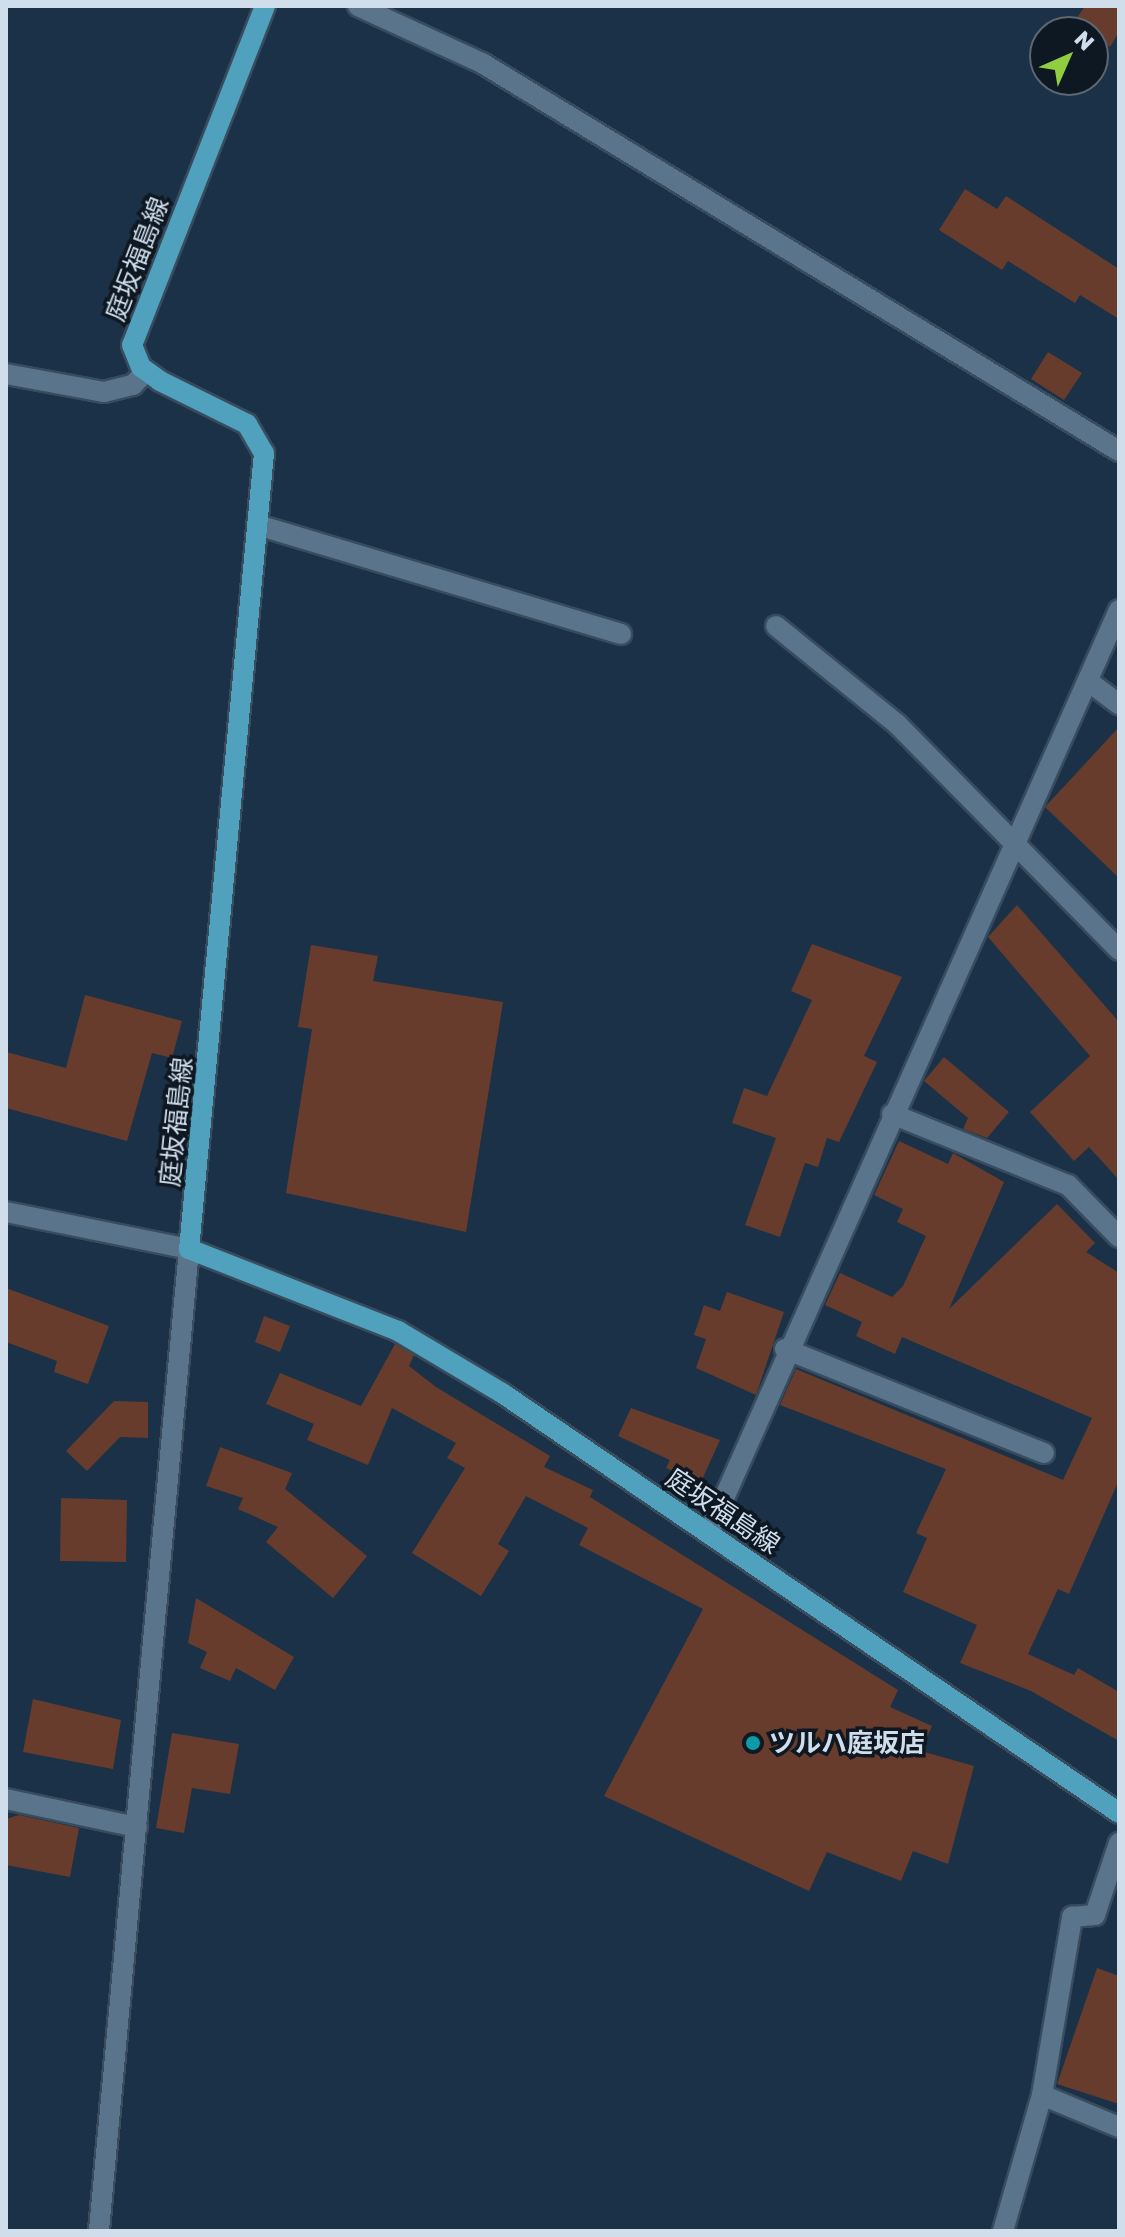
<!DOCTYPE html>
<html>
<head>
<meta charset="utf-8">
<style>
  body { margin:0 }
  #map { position:relative; width:1125px; height:2237px; overflow:hidden; background:#1a3147; font-family:"Golos Text","Noto Sans JP",sans-serif }
  div>[style] { position:absolute }
  .building>* { inset:0; background:#683c2c }
  .roads { filter:drop-shadow(2px 0 #384c5e) drop-shadow(-2px 0 #384c5e) drop-shadow(0 2px #384c5e) drop-shadow(0 -2px #384c5e) }
  .minor>* { height:20px; margin:-10px; padding:0 10px; transform-origin:10px; border-radius:10px; background:#5a748c }
  .major>* { height:20px; margin:-10px; padding:0 10px; transform-origin:10px; border-radius:10px; background:#4fa1bd }
  .dots>* { width:22px; height:22px; translate:-50% -50%; box-sizing:border-box; border:4px solid #0e1822; border-radius:50% }
  span { translate:-50% -50%; white-space:nowrap; text-align:center; line-height:1.15; -webkit-text-stroke:7px #0e1822; paint-order:stroke }
  .street-label { font-size:26px; color:#d0ddeb }
  .poi-label { font-size:26px; color:#d0ddeb; font-weight:700 }
  .left { translate:0 -50%; text-align:left }
  .frame { position:absolute; inset:0; border:8px solid #d0ddeb; pointer-events:none }
  .north { position:absolute; left:1029px; top:16px; width:80px; height:80px; box-sizing:border-box; background:#0e1822; border:2px solid #5c6772; border-radius:50%; rotate:45deg; font-size:22px; font-weight:700; line-height:32px; text-align:center; color:#d0ddeb }
  .north::after { content:''; display:block; margin:auto; width:28px; height:36px; background:#91cd40; clip-path:polygon(50% 0,100% 100%,50% 72%,0 100%) }
</style>
</head>
<body>
<div id="map">
  <div class="building">
    <div style="clip-path:polygon(1085px 6px,1119px 6px,1119px 32px,1110px 47px,1073px 24px)"></div>
    <div style="clip-path:polygon(965px 189px,997px 209px,1006px 196px,1119px 269px,1119px 319px,1080px 295px,1075px 303px,1008px 261px,1002px 270px,939px 230px)"></div>
    <div style="clip-path:polygon(1048px 352px,1082px 373px,1064px 400px,1031px 379px)"></div>
    <div style="clip-path:polygon(1119px 727px,1119px 878px,1045px 807px)"></div>
    <div style="clip-path:polygon(1017px 905px,1119px 1022px,1119px 1180px,1089px 1147px,1074px 1161px,1030px 1112px,1090px 1056px,988px 937px)"></div>
    <div style="clip-path:polygon(812px 944px,902px 977px,864px 1056px,877px 1062px,839px 1142px,827px 1138px,818px 1167px,805px 1163px,780px 1237px,745px 1225px,776px 1138px,732px 1123px,744px 1088px,767px 1096px,812px 1000px,791px 991px)"></div>
    <div style="clip-path:polygon(311px 945px,378px 956px,373px 981px,503px 1002px,466px 1232px,286px 1193px,312px 1029px,298px 1027px)"></div>
    <div style="clip-path:polygon(85px 995px,182px 1021px,172px 1058px,152px 1053px,127px 1141px,6px 1108px,6px 1052px,66px 1068px)"></div>
    <div style="clip-path:polygon(944px 1057px,1009px 1112px,987px 1138px,963px 1129px,968px 1118px,924px 1081px)"></div>
    <div style="clip-path:polygon(899px 1141px,948px 1164px,953px 1153px,1004px 1182px,949px 1309px,1057px 1204px,1095px 1243px,1086px 1252px,1119px 1273px,1119px 1480px,1069px 1594px,1058px 1589px,1028px 1654px,1074px 1675px,1078px 1668px,1119px 1692px,1119px 1741px,1031px 1691px,960px 1663px,977px 1625px,903px 1592px,927px 1538px,916px 1533px,946px 1469px,780px 1405px,796px 1369px,1063px 1480px,1092px 1418px,902px 1337px,895px 1354px,856px 1336px,862px 1322px,825px 1305px,840px 1273px,892px 1297px,903px 1286px,926px 1236px,897px 1222px,903px 1209px,874px 1195px)"></div>
    <div style="clip-path:polygon(6px 1288px,109px 1326px,88px 1384px,54px 1372px,57px 1361px,6px 1342px)"></div>
    <div style="clip-path:polygon(727px 1292px,784px 1312px,756px 1395px,696px 1368px,706px 1339px,694px 1335px,704px 1305px,720px 1311px)"></div>
    <div style="clip-path:polygon(264px 1316px,290px 1326px,280px 1352px,255px 1342px)"></div>
    <div style="clip-path:polygon(395px 1344px,414px 1355px,409px 1366px,436px 1387px,550px 1456px,544px 1467px,593px 1490px,590px 1497px,898px 1690px,890px 1707px,932px 1726px,921px 1751px,974px 1766px,948px 1864px,913px 1851px,901px 1881px,827px 1852px,809px 1891px,604px 1796px,703px 1609px,579px 1545px,588px 1528px,526px 1496px,498px 1544px,509px 1551px,481px 1596px,412px 1553px,465px 1468px,447px 1458px,456px 1443px,392px 1408px,368px 1465px,307px 1440px,314px 1424px,266px 1404px,280px 1373px,361px 1406px)"></div>
    <div style="clip-path:polygon(114px 1401px,148px 1402px,148px 1438px,120px 1437px,87px 1471px,66px 1451px)"></div>
    <div style="clip-path:polygon(631px 1408px,720px 1440px,700px 1484px,666px 1468px,670px 1460px,618px 1436px)"></div>
    <div style="clip-path:polygon(220px 1447px,292px 1473px,285px 1489px,367px 1556px,333px 1598px,266px 1542px,278px 1527px,238px 1509px,243px 1498px,206px 1486px)"></div>
    <div style="clip-path:polygon(61px 1498px,127px 1500px,126px 1562px,60px 1561px)"></div>
    <div style="clip-path:polygon(196px 1598px,294px 1657px,275px 1690px,236px 1668px,230px 1681px,200px 1668px,207px 1652px,188px 1643px)"></div>
    <div style="clip-path:polygon(33px 1699px,121px 1720px,113px 1769px,23px 1752px)"></div>
    <div style="clip-path:polygon(172px 1733px,239px 1744px,230px 1794px,192px 1788px,184px 1833px,156px 1828px)"></div>
    <div style="clip-path:polygon(19px 1815px,79px 1828px,70px 1877px,6px 1865px,6px 1819px)"></div>
    <div style="clip-path:polygon(1097px 1968px,1119px 1976px,1119px 2104px,1057px 2084px)"></div>
  </div>
  <div class="roads">
    <div class="minor">
      <div style="left:358px;top:6px;width:136px;rotate:24.7deg"></div>
      <div style="left:482px;top:63px;width:746px;rotate:31.35deg"></div>
      <div style="left:6px;top:374px;width:100px;rotate:10.4deg"></div>
      <div style="left:104px;top:392px;width:30px;rotate:-14deg"></div>
      <div style="left:133px;top:385px;width:19px;rotate:-47deg"></div>
      <div style="left:261px;top:526px;width:376px;rotate:16.7deg"></div>
      <div style="left:776px;top:626px;width:156px;rotate:39deg"></div>
      <div style="left:897px;top:724px;width:317px;rotate:45.5deg"></div>
      <div style="left:1088px;top:681px;width:39px;rotate:37deg"></div>
      <div style="left:892px;top:1114px;width:190px;rotate:22deg"></div>
      <div style="left:1068px;top:1185px;width:73px;rotate:45.6deg"></div>
      <div style="left:6px;top:1212px;width:187px;rotate:11.4deg"></div>
      <div style="left:189px;top:1249px;width:986px;rotate:95.24deg"></div>
      <div style="left:785px;top:1349px;width:279px;rotate:21.9deg"></div>
      <div style="left:709px;top:1532px;width:1009px;rotate:-66.03deg"></div>
      <div style="left:6px;top:1799px;width:134px;rotate:12.1deg"></div>
      <div style="left:1042px;top:2095px;width:83px;rotate:22.6deg"></div>
      <div style="left:1003px;top:2231px;width:141px;rotate:-74deg"></div>
      <div style="left:1042px;top:2095px;width:181px;rotate:-80.4deg"></div>
      <div style="left:1072px;top:1917px;width:23px;rotate:-5deg"></div>
      <div style="left:1095px;top:1915px;width:76px;rotate:-71.6deg"></div>
    </div>
    <div class="major">
      <div style="left:265px;top:6px;width:364px;rotate:111.4deg"></div>
      <div style="left:132px;top:345px;width:24px;rotate:68deg"></div>
      <div style="left:141px;top:367px;width:24px;rotate:36deg"></div>
      <div style="left:160px;top:381px;width:97px;rotate:26.3deg"></div>
      <div style="left:247px;top:424px;width:34px;rotate:60deg"></div>
      <div style="left:264px;top:453px;width:800px;rotate:95.38deg"></div>
      <div style="left:189px;top:1249px;width:225px;rotate:21.4deg"></div>
      <div style="left:398px;top:1331px;width:121px;rotate:30.8deg"></div>
      <div style="left:502px;top:1393px;width:746px;rotate:34.24deg"></div>
    </div>
  </div>
  <div class="dots">
    <div style="left:753px;top:1743px;background:#0f9aa8"></div>
  </div>
  <div class="street-label">
    <span style="left:137px;top:259px;rotate:-69deg">庭坂福島線</span>
    <span style="left:176px;top:1122px;rotate:-84deg">庭坂福島線</span>
    <span style="left:723px;top:1511px;rotate:34deg">庭坂福島線</span>
  </div>
  <div class="poi-label">
    <span class="left" style="left:769px;top:1743px">ツルハ庭坂店</span>
  </div>
  <div class="frame"></div>
  <div class="north">N</div>
</div>
</body>
</html>
